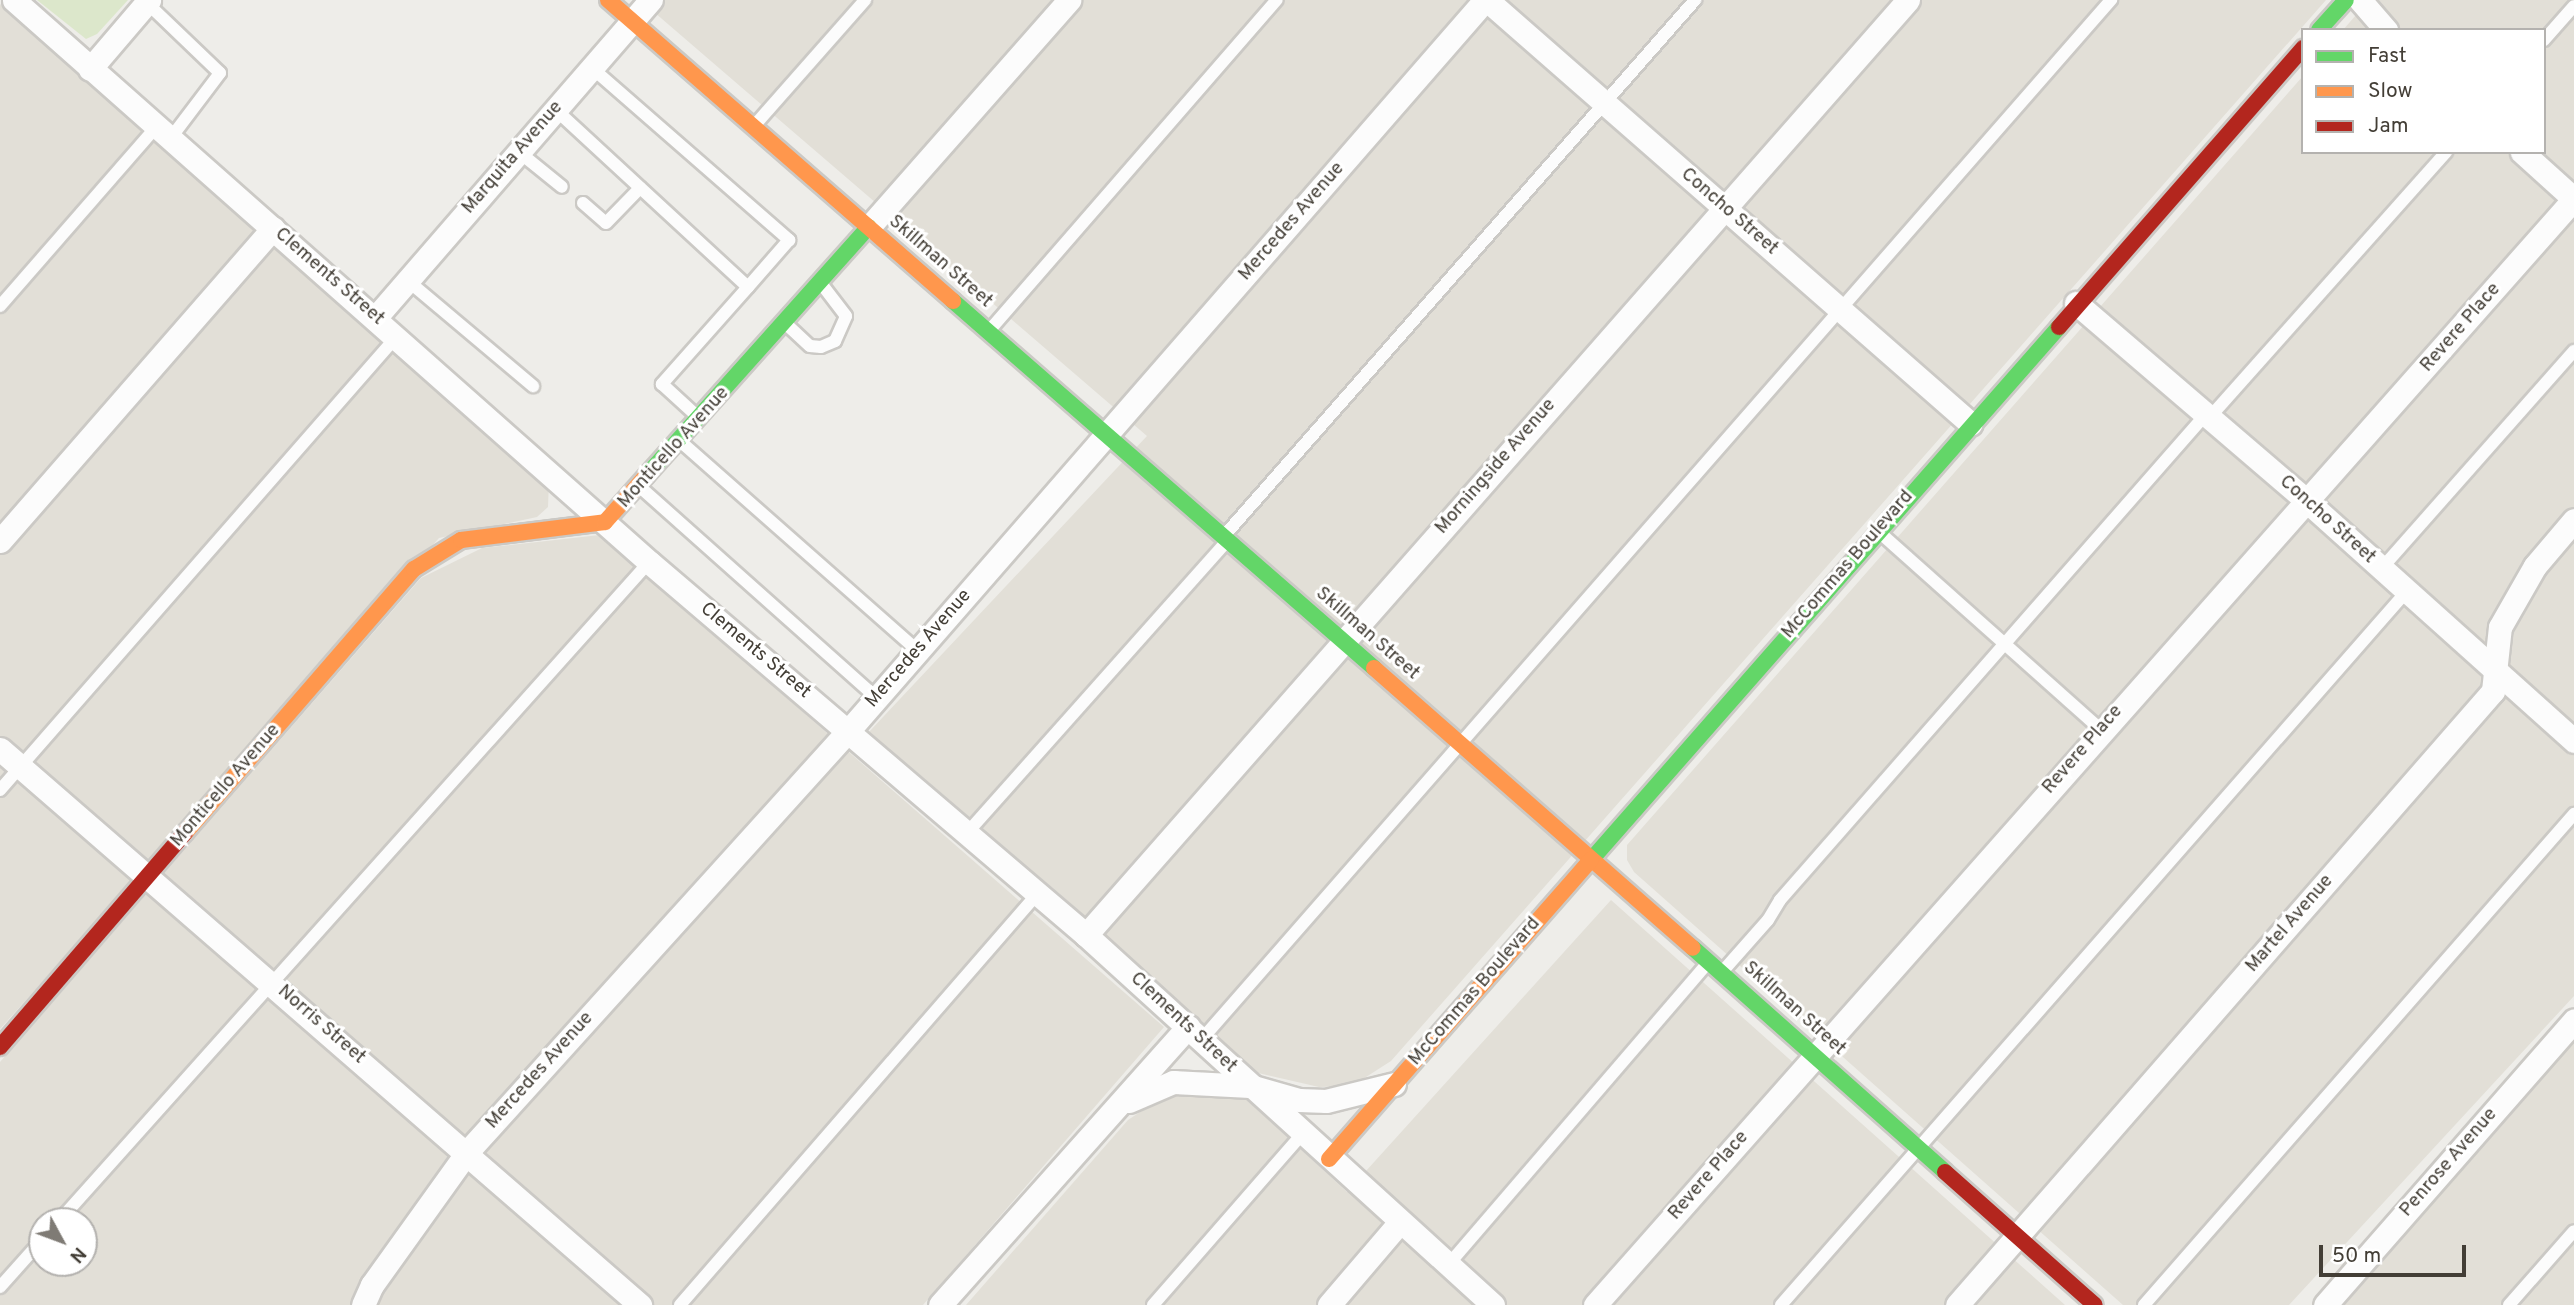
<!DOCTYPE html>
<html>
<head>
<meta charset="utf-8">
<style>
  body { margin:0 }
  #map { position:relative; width:2574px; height:1305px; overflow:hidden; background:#eeede9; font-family:Overpass,sans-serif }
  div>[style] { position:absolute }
  .residential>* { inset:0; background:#e2dfd7 }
  .green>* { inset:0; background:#dce7cb }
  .roads { filter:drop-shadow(2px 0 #cbc9c5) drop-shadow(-2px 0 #cbc9c5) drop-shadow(0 2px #cbc9c5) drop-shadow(0 -2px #cbc9c5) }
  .lane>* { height:12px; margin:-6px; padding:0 6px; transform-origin:6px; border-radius:6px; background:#fcfcfc }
  .street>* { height:23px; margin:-11.5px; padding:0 11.5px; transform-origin:11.5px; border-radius:11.5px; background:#fcfcfc }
  .fast>* { height:16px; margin:-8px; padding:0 8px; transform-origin:8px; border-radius:8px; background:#63d668 }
  .slow>* { height:16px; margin:-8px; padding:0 8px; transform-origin:8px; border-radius:8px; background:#ff974d }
  .jam>* { height:16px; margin:-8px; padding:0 8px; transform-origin:8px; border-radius:8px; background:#b3261e }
  span { translate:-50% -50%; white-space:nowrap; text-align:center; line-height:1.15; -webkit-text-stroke:6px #fff; paint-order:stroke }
  .street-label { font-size:19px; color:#433e36 }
  .legend { position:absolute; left:2301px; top:28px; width:245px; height:126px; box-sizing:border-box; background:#fff; border:2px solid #b4b2af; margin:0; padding:9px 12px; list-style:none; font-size:21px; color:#433e36 }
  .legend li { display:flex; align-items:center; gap:14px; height:35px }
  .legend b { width:35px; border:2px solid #b4b2af }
  .north { position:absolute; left:28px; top:1207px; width:70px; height:70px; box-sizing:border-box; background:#fff; border:2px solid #b4b2af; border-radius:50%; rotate:131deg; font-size:19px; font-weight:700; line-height:28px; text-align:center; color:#433e36 }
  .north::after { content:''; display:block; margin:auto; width:24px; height:32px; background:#7f7b75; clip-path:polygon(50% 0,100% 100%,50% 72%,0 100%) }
  .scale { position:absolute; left:2319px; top:1245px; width:147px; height:32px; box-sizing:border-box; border:4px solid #433e36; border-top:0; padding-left:9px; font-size:21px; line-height:24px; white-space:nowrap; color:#433e36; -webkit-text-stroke:5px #fff; paint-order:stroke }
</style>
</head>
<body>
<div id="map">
  <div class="residential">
    <div style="clip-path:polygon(640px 0,2326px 0,1391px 1061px,1352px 1086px,1319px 1087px,1254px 1072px,868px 733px,1147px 436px)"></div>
    <div style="clip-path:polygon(2369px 0,2574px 0,2574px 996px,2289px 1305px,2123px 1305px,1634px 872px,1627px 860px,1627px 845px,2303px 76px,2303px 152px,2544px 152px,2544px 30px,2343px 30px)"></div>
    <div style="clip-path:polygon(0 4px,549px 481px,548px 507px,537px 517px,439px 538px,0 1029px)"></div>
    <div style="clip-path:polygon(evenodd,600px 535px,1164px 1027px,923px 1305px,0 1305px,0 1062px,421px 578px,482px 548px,600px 535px,42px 1221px,84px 1221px,84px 1263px,42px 1263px,42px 1221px)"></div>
    <div style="clip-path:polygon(1611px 900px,2065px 1305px,966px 1305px,1128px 1120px,1161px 1098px,1209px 1091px,1248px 1100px,1347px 1192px)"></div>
    <div style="clip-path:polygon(2574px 1038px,2574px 1305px,2339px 1305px)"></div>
  </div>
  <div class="green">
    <div style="clip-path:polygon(37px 0,128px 0,97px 34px,86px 39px)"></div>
  </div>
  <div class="roads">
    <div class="lane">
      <div style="left:147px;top:3px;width:101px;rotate:43.8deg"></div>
      <div style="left:220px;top:73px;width:83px;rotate:127.1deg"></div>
      <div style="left:2544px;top:40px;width:45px;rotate:-48.6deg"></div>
      <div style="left:592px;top:68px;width:262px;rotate:41.1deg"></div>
      <div style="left:789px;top:240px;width:62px;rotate:131.1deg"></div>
      <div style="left:556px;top:110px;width:261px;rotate:42.7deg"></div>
      <div style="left:748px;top:287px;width:130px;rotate:131.6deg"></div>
      <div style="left:662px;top:384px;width:49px;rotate:42.5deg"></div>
      <div style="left:754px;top:126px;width:168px;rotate:-48.6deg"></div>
      <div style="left:519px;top:152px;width:55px;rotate:39.1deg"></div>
      <div style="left:583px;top:203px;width:30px;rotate:41deg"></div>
      <div style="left:606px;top:223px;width:49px;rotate:-45.8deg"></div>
      <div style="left:407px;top:280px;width:165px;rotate:40.1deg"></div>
      <div style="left:0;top:306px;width:237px;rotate:-48.9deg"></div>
      <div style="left:784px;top:322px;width:35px;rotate:43deg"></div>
      <div style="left:810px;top:346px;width:11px;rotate:5deg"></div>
      <div style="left:821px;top:347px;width:15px;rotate:-23deg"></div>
      <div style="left:835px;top:341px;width:27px;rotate:-66deg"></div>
      <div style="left:846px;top:316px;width:43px;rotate:-127.4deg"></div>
      <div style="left:988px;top:332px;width:440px;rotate:-49deg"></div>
      <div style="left:2210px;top:417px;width:355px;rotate:-48.3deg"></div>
      <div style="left:680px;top:441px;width:317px;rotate:41.4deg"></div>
      <div style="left:640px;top:487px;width:317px;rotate:41.7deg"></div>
      <div style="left:1878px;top:531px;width:299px;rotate:41.7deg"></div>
      <div style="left:1224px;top:536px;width:714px;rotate:-48.69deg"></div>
      <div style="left:2382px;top:568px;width:290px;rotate:-48.5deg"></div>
      <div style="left:0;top:790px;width:603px;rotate:-48.83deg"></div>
      <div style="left:967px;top:833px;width:391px;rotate:-48.3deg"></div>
      <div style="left:1722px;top:972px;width:69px;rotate:-48.5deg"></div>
      <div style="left:1768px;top:920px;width:23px;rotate:-59deg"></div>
      <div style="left:1780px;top:900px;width:646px;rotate:-48.76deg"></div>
      <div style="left:1202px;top:1039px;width:1381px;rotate:-48.82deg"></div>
      <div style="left:59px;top:1221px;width:885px;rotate:-48.16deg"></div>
      <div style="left:1448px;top:1265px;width:400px;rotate:-49.3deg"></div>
      <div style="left:0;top:1287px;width:63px;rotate:-48.2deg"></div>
      <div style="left:680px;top:1305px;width:546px;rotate:-49.01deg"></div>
      <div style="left:1153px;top:1305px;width:227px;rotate:-48.9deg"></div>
      <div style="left:1781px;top:1305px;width:950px;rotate:-48.76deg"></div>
      <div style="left:2144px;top:1305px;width:653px;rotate:-48.79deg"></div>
      <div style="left:2509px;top:1305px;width:98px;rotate:-48.7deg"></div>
    </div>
    <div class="street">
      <div style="left:14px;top:0;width:848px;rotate:41.51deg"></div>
      <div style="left:649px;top:562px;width:575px;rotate:40.48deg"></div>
      <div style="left:1086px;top:935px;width:550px;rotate:42.27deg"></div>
      <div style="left:1487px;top:0;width:643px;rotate:41.22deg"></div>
      <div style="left:2360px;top:0;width:40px;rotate:49deg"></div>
      <div style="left:90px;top:69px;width:91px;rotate:-49.5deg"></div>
      <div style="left:2522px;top:152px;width:70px;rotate:42.1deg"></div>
      <div style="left:869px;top:227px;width:303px;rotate:-48.6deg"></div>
      <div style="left:2076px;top:303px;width:307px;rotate:40.6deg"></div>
      <div style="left:2309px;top:503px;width:356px;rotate:41.9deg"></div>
      <div style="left:376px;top:317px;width:420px;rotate:-49.1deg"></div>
      <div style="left:0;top:541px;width:415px;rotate:-48.9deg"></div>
      <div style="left:0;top:749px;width:848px;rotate:40.98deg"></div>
      <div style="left:1086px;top:935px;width:1245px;rotate:-48.68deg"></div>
      <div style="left:1129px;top:1101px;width:48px;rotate:-23.4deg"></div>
      <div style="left:1173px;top:1082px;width:77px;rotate:3deg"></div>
      <div style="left:1250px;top:1086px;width:51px;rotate:15.9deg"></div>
      <div style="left:1299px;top:1100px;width:27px;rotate:2deg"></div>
      <div style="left:1326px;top:1101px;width:70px;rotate:-14deg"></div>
      <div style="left:363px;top:1305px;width:22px;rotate:-66deg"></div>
      <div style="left:372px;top:1285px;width:165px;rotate:-54.4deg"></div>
      <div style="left:468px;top:1151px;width:568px;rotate:-47.86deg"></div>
      <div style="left:849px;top:730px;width:968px;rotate:-48.94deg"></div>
      <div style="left:940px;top:1305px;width:373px;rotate:-48.3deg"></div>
      <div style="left:1329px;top:1305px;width:109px;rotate:-49.5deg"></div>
      <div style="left:1595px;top:1305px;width:1477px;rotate:-48.49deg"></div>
      <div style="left:1957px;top:1305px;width:815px;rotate:-48.88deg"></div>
      <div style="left:2493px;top:691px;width:64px;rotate:-83.8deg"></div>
      <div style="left:2500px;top:627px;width:70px;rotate:-60.2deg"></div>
      <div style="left:2535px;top:566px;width:60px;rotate:-49.7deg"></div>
      <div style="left:2325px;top:1305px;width:378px;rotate:-48.8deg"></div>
    </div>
    <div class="fast">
      <div style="left:2319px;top:30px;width:40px;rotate:-48deg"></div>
      <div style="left:953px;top:301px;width:559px;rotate:41.08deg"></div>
      <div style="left:646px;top:476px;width:334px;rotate:-48.2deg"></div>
      <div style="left:1591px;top:860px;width:709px;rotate:-48.72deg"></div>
      <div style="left:1693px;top:948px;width:337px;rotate:41.6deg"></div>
    </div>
    <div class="slow">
      <div style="left:608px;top:0;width:458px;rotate:41.1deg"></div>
      <div style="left:1374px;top:668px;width:424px;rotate:41.3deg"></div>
      <div style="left:185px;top:833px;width:349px;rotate:-49.1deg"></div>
      <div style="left:414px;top:569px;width:55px;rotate:-31.7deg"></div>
      <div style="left:461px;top:540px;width:145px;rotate:-7.1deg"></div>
      <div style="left:605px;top:522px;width:62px;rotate:-48.3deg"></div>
      <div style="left:1329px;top:1159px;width:398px;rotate:-48.8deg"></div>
    </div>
    <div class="jam">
      <div style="left:2059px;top:327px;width:371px;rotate:-48.8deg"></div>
      <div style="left:0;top:1047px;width:283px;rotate:-49.2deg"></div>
      <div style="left:1945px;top:1172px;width:200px;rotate:41.6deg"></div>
    </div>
  </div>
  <div class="street-label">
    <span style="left:513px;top:158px;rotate:-49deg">Marquita Avenue</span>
    <span style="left:1729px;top:212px;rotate:41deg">Concho Street</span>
    <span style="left:1292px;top:222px;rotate:-49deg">Mercedes Avenue</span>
    <span style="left:940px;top:262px;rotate:41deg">Skillman Street</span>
    <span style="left:329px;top:277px;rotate:41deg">Clements Street</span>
    <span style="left:2461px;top:328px;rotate:-49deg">Revere Place</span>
    <span style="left:674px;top:448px;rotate:-48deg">Monticello Avenue</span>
    <span style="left:1496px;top:467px;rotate:-49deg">Morningside Avenue</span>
    <span style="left:2327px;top:520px;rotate:42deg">Concho Street</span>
    <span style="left:1848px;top:565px;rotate:-49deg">McCommas Boulevard</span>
    <span style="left:1367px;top:634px;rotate:41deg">Skillman Street</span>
    <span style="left:919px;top:649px;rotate:-49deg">Mercedes Avenue</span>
    <span style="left:755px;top:651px;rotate:40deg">Clements Street</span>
    <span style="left:2083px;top:750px;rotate:-49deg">Revere Place</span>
    <span style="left:226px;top:786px;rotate:-49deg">Monticello Avenue</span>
    <span style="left:2290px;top:924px;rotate:-49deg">Martel Avenue</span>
    <span style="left:1475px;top:992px;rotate:-49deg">McCommas Boulevard</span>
    <span style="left:1794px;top:1009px;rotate:42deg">Skillman Street</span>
    <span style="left:1183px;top:1023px;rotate:43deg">Clements Street</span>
    <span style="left:321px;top:1025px;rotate:41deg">Norris Street</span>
    <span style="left:540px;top:1071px;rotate:-48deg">Mercedes Avenue</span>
    <span style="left:2449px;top:1163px;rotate:-49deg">Penrose Avenue</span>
    <span style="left:1709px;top:1176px;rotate:-49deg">Revere Place</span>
  </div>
  <ul class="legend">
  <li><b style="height:9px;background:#63d668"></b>Fast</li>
  <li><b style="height:9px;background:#ff974d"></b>Slow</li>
  <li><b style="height:9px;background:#b3261e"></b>Jam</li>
  </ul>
  <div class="north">N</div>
  <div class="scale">50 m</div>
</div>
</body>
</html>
